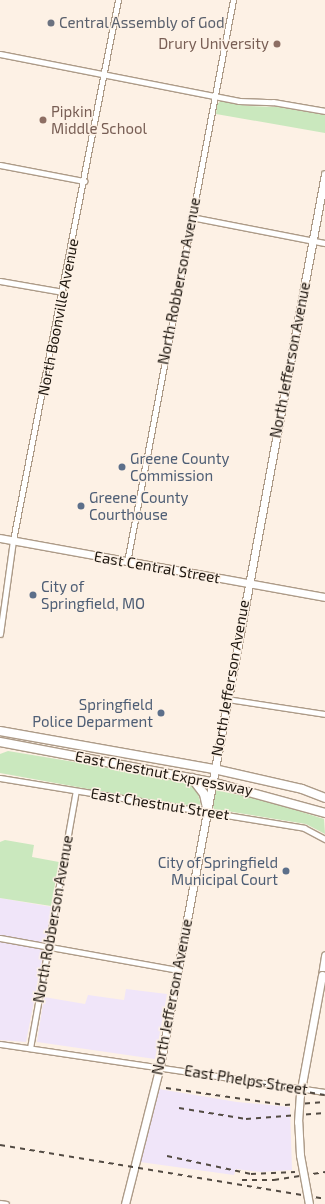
<!DOCTYPE html>
<html>
<head>
<meta charset="utf-8">
<style>
  body { margin:0 }
  #map { position:relative; width:325px; height:1204px; overflow:hidden; background:#fdf1e5; font-family:"Exo 2",sans-serif }
  div>[style] { position:absolute }
  .industrial>* { inset:0; background:#f0e5f9 }
  .green>* { inset:0; background:#cae8be }
  .roads { filter:drop-shadow(1px 0 #ad9b88) drop-shadow(-1px 0 #ad9b88) drop-shadow(0 1px #ad9b88) drop-shadow(0 -1px #ad9b88) }
  .street>* { height:5px; margin:-2.5px; padding:0 2.5px; transform-origin:2.5px; border-radius:2.5px; background:#fff }
  .secondary>* { height:7px; margin:-3.5px; padding:0 3.5px; transform-origin:3.5px; border-radius:3.5px; background:#fff }
  .primary>* { height:8px; margin:-4px; padding:0 4px; transform-origin:4px; border-radius:4px; background:#fff }
  .rail>* { height:2px; margin-top:-1px; transform-origin:0; background:repeating-linear-gradient(90deg,#534b43 0 5px,transparent 0 10px) }
  .bridges { filter:drop-shadow(1px 0 #ad9b88) drop-shadow(-1px 0 #ad9b88) drop-shadow(0 1px #ad9b88) drop-shadow(0 -1px #ad9b88) }
  .secondary-bridge>* { height:7px; margin:-3.5px; padding:0 3.5px; transform-origin:3.5px; border-radius:3.5px; background:#fff }
  .dots>* { width:11px; height:11px; translate:-50% -50%; box-sizing:border-box; border:2px solid #fdf1e5; border-radius:50% }
  span { translate:-50% -50%; white-space:nowrap; text-align:center; line-height:1.15; -webkit-text-stroke:3px #fdf1e5; paint-order:stroke }
  .worship-label { font-size:15px; color:#5b616d }
  .left { translate:0 -50%; text-align:left }
  .education-label { font-size:15px; color:#785e54 }
  .right { translate:-100% -50%; text-align:right }
  .street-label { font-size:15px; color:#1d160f }
  .service-label { font-size:15px; color:#4e5e75 }
</style>
</head>
<body>
<div id="map">
  <div class="industrial">
    <div style="clip-path:polygon(0 898px,52px 907px,46px 943px,0 936px)"></div>
    <div style="clip-path:polygon(0 941px,44px 950px,26px 1042px,0 1040px)"></div>
    <div style="clip-path:polygon(126px 989px,167px 994px,155px 1059px,37px 1042px,44px 997px,85px 1004px,88px 995px,124px 1000px)"></div>
    <div style="clip-path:polygon(159px 1089px,237px 1102px,290px 1107px,292px 1170px,261px 1172px,236px 1169px,234px 1175px,140px 1162px)"></div>
  </div>
  <div class="green">
    <div style="clip-path:polygon(221px 101px,248px 106px,278px 107px,325px 115px,325px 133px,216px 114px,217px 104px)"></div>
    <div style="clip-path:polygon(8px 751px,141px 773px,188px 784px,197px 789px,201px 806px,199px 809px,0 773px,0 754px)"></div>
    <div style="clip-path:polygon(215px 790px,267px 801px,324px 819px,325px 834px,306px 824px,214px 809px,212px 804px)"></div>
    <div style="clip-path:polygon(5px 840px,34px 845px,32px 857px,59px 862px,51px 906px,0 898px,0 842px)"></div>
  </div>
  <div class="roads">
    <div class="street">
      <div style="left:0;top:54px;width:244px;rotate:11.1deg"></div>
      <div style="left:239px;top:101px;width:34px;rotate:2deg"></div>
      <div style="left:273px;top:102px;width:53px;rotate:9.8deg"></div>
      <div style="left:0;top:165px;width:86px;rotate:10.8deg"></div>
      <div style="left:191px;top:217px;width:136px;rotate:11deg"></div>
      <div style="left:0;top:281px;width:64px;rotate:9.9deg"></div>
      <div style="left:127px;top:562px;width:572px;rotate:-79.32deg"></div>
      <div style="left:0;top:634px;width:95px;rotate:-82.1deg"></div>
      <div style="left:13px;top:540px;width:550px;rotate:-79deg"></div>
      <div style="left:227px;top:699px;width:99px;rotate:8.7deg"></div>
      <div style="left:0;top:778px;width:308px;rotate:9.3deg"></div>
      <div style="left:304px;top:828px;width:24px;rotate:28deg"></div>
      <div style="left:0;top:938px;width:180px;rotate:10.2deg"></div>
      <div style="left:0;top:1044px;width:329px;rotate:8.4deg"></div>
      <div style="left:30px;top:1048px;width:261px;rotate:-79.9deg"></div>
      <div style="left:0;top:1203px;width:6px;rotate:9deg"></div>
    </div>
    <div class="secondary">
      <div style="left:0;top:538px;width:330px;rotate:10.3deg"></div>
      <div style="left:322px;top:975px;width:20px;rotate:-81deg"></div>
      <div style="left:125px;top:1204px;width:142px;rotate:-75.8deg"></div>
      <div style="left:160px;top:1066px;width:907px;rotate:-79.52deg"></div>
    </div>
    <div class="primary">
      <div style="left:0;top:731px;width:217px;rotate:10.1deg"></div>
      <div style="left:214px;top:769px;width:90px;rotate:12.8deg"></div>
      <div style="left:302px;top:789px;width:25px;rotate:21deg"></div>
      <div style="left:0;top:742px;width:216px;rotate:10.7deg"></div>
      <div style="left:212px;top:782px;width:117px;rotate:15.3deg"></div>
      <div style="left:192px;top:778px;width:20px;rotate:53deg"></div>
      <div style="left:204px;top:794px;width:14px;rotate:78deg"></div>
    </div>
  </div>
  <div class="rail">
    <div style="left:231px;top:1079px;width:95px;rotate:9.7deg"></div>
    <div style="left:166px;top:1088px;width:120px;rotate:8.1deg"></div>
    <div style="left:285px;top:1105px;width:40px;rotate:-4.3deg"></div>
    <div style="left:179px;top:1108px;width:68px;rotate:9.3deg"></div>
    <div style="left:246px;top:1119px;width:79px;rotate:-4.3deg"></div>
    <div style="left:0;top:1145px;width:329px;rotate:9.4deg"></div>
    <div style="left:167px;top:1156px;width:86px;rotate:12.1deg"></div>
    <div style="left:251px;top:1174px;width:44px;rotate:-2.6deg"></div>
    <div style="left:242px;top:1180px;width:32px"></div>
    <div style="left:274px;top:1180px;width:52px;rotate:-8.9deg"></div>
  </div>
  <div class="bridges">
    <div class="secondary-bridge">
      <div style="left:309px;top:1204px;width:50px;rotate:-100.4deg"></div>
      <div style="left:300px;top:1155px;width:33px;rotate:-93deg"></div>
      <div style="left:298px;top:1122px;width:27px;rotate:-86deg"></div>
      <div style="left:300px;top:1095px;width:122px;rotate:-79.6deg"></div>
    </div>
  </div>
  <div class="dots">
    <div style="left:51px;top:23px;background:#6b7280"></div>
    <div style="left:277px;top:44px;background:#8d6e63"></div>
    <div style="left:43px;top:120px;background:#8d6e63"></div>
    <div style="left:122px;top:467px;background:#5c6f8a"></div>
    <div style="left:81px;top:506px;background:#5c6f8a"></div>
    <div style="left:33px;top:595px;background:#5c6f8a"></div>
    <div style="left:161px;top:713px;background:#5c6f8a"></div>
    <div style="left:286px;top:871px;background:#5c6f8a"></div>
  </div>
  <div class="worship-label">
    <span class="left" style="left:59px;top:23px">Central Assembly of God</span>
  </div>
  <div class="education-label">
    <span class="right" style="left:269px;top:44px">Drury University</span>
    <span class="left" style="left:51px;top:120px">Pipkin<br>Middle School</span>
  </div>
  <div class="street-label">
    <span style="left:179px;top:281px;rotate:-79deg">North Robberson Avenue</span>
    <span style="left:58px;top:317px;rotate:-79deg">North Boonville Avenue</span>
    <span style="left:290px;top:360px;rotate:-79deg">North Jefferson Avenue</span>
    <span style="left:157px;top:567px;rotate:10deg">East Central Street</span>
    <span style="left:230px;top:678px;rotate:-80deg">North Jefferson Avenue</span>
    <span style="left:164px;top:773px;rotate:11deg">East Chestnut Expressway</span>
    <span style="left:160px;top:804px;rotate:9deg">East Chestnut Street</span>
    <span style="left:53px;top:919px;rotate:-80deg">North Robberson Avenue</span>
    <span style="left:172px;top:997px;rotate:-79deg">North Jefferson Avenue</span>
    <span style="left:246px;top:1080px;rotate:9deg">East Phelps Street</span>
  </div>
  <div class="service-label">
    <span class="left" style="left:130px;top:467px">Greene County<br>Commission</span>
    <span class="left" style="left:89px;top:506px">Greene County<br>Courthouse</span>
    <span class="left" style="left:41px;top:595px">City of<br>Springfield, MO</span>
    <span class="right" style="left:153px;top:713px">Springfield<br>Police Deparment</span>
    <span class="right" style="left:278px;top:871px">City of Springfield<br>Municipal Court</span>
  </div>
</div>
</body>
</html>
